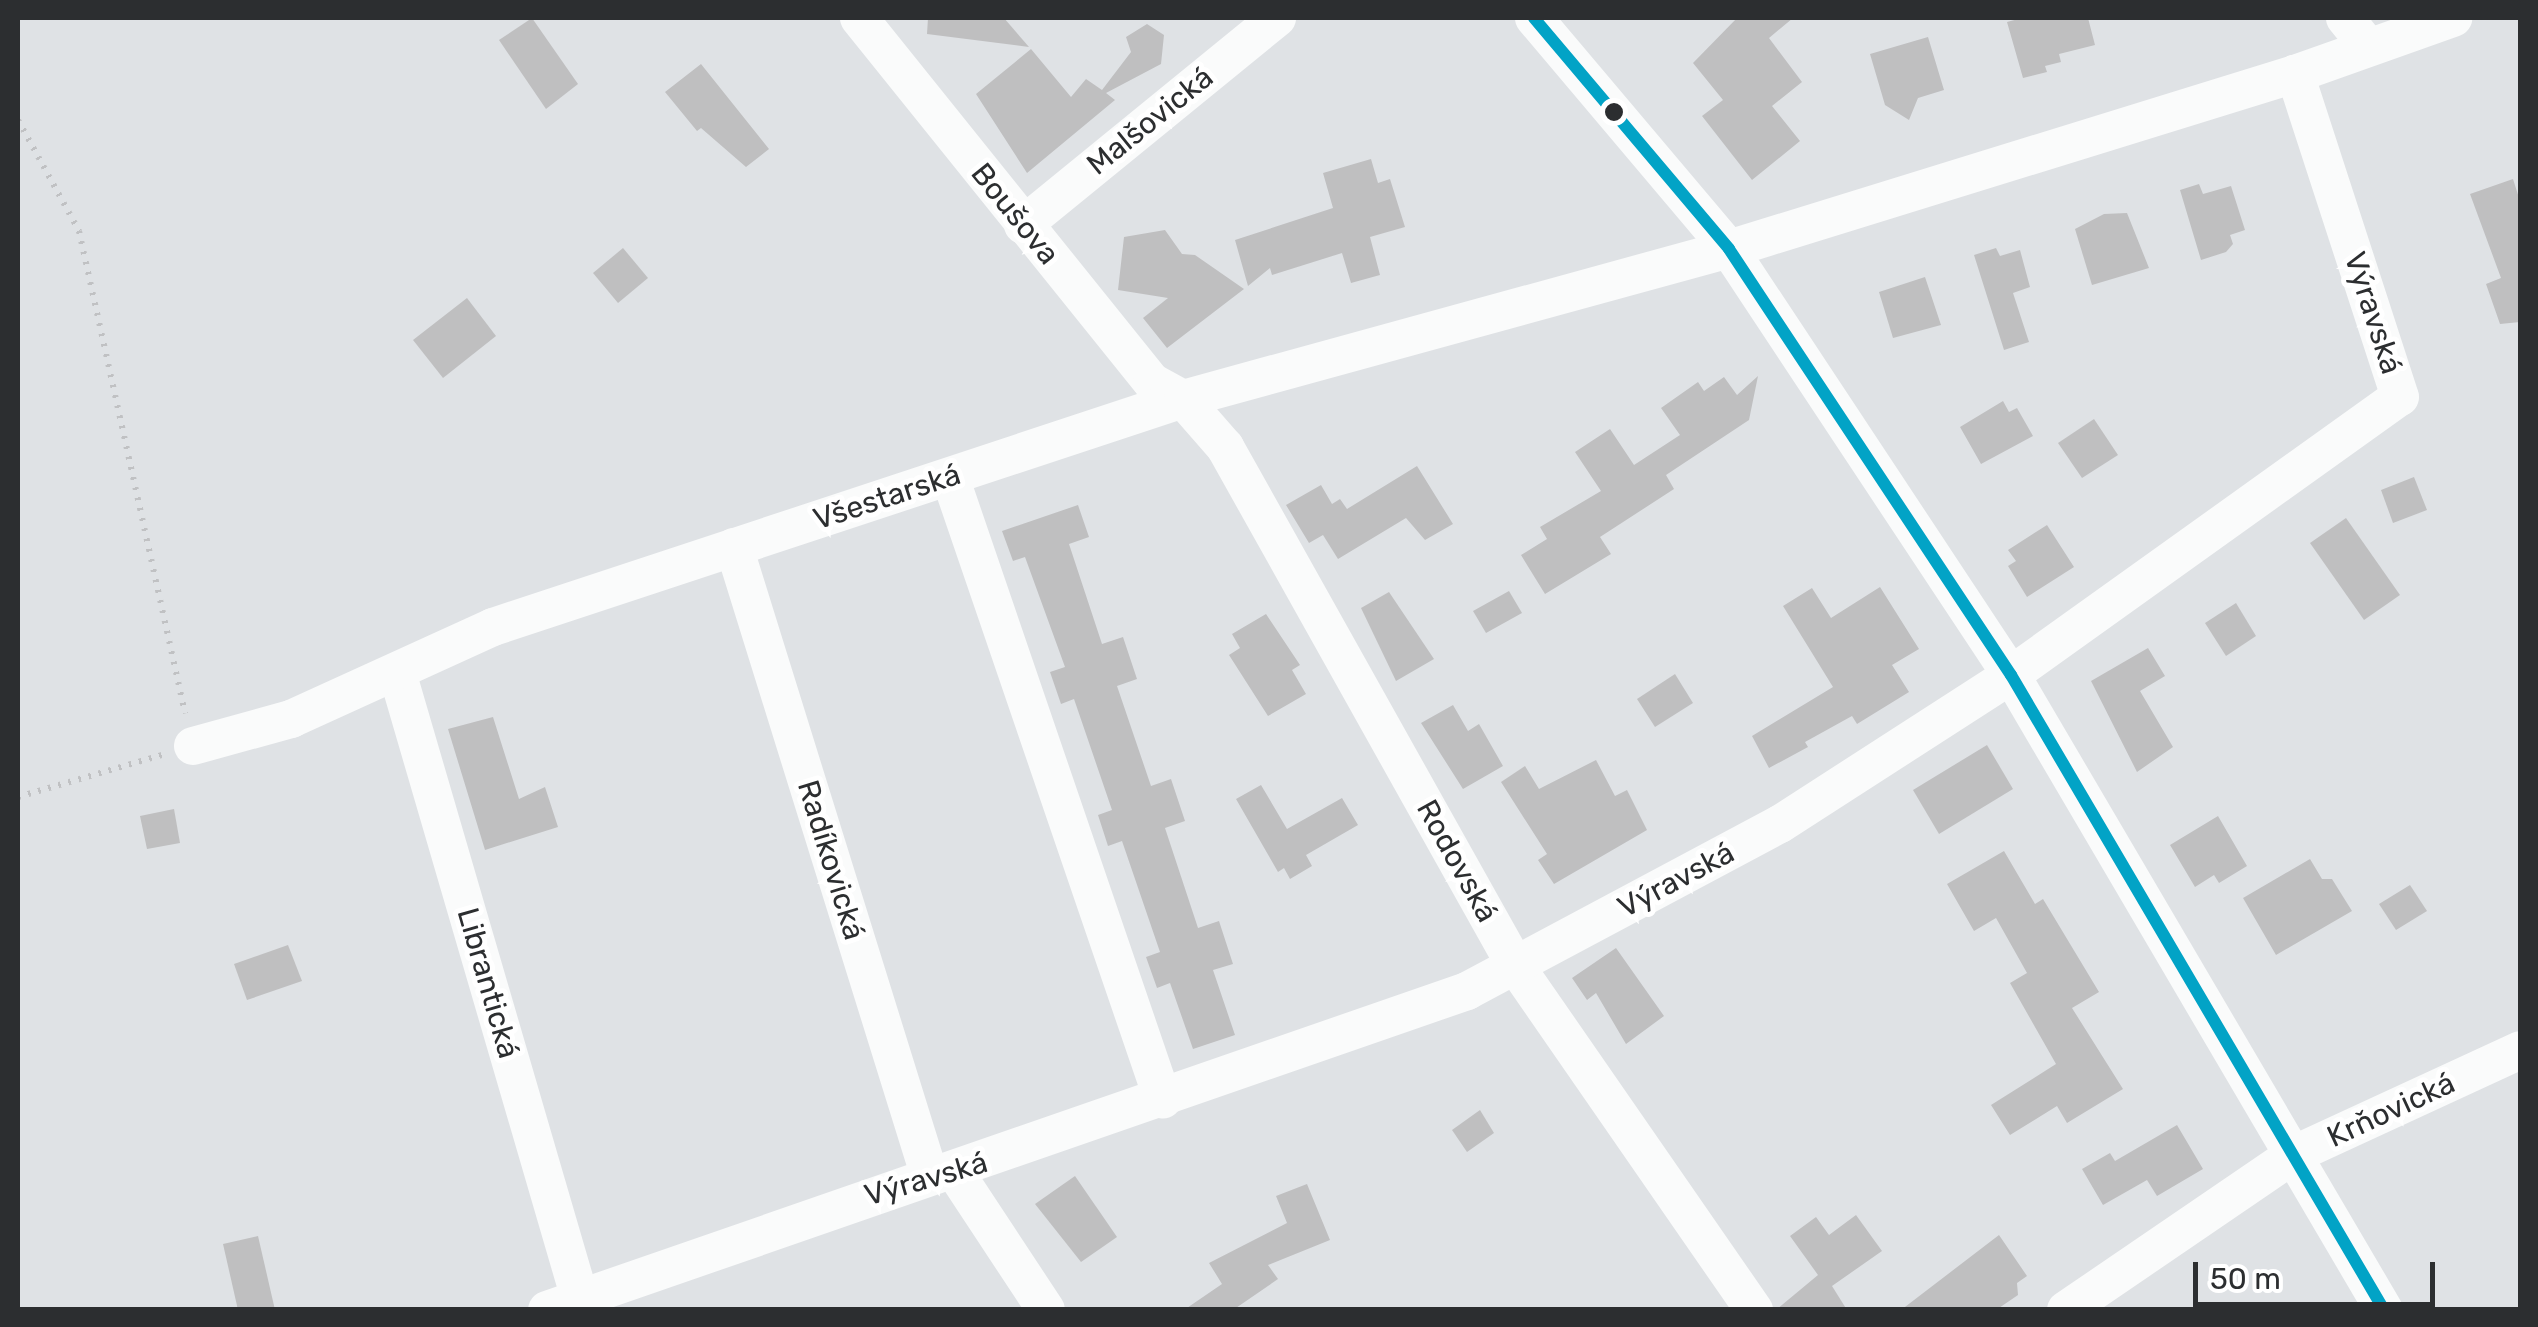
<!DOCTYPE html>
<html>
<head>
<meta charset="utf-8">
<style>
  body { margin:0 }
  #map { position:relative; width:2538px; height:1327px; overflow:hidden; background:#dfe2e5; font-family:Rubik,sans-serif }
  div>[style] { position:absolute }
  .building>* { inset:0; background:#bfbfc0 }
  .path>* { height:6px; margin-top:-3px; transform-origin:0; background:repeating-linear-gradient(90deg,#c0c1c3 0 2.5px,transparent 0 10.5px) }
  .minor>* { height:38px; margin:-19px; padding:0 19px; transform-origin:19px; border-radius:19px; background:#fafbfb }
  .bus-1>* { height:12px; margin:-6px; padding:0 6px; transform-origin:6px; border-radius:6px; background:#02a3c6 }
  .dots>* { width:28px; height:28px; translate:-50% -50%; box-sizing:border-box; border:5px solid #fff; border-radius:50% }
  span { translate:-50% -50%; white-space:nowrap; text-align:center; line-height:1.15; -webkit-text-stroke:10px #fff; paint-order:stroke }
  .street-label { font-size:30px; color:#2c2e30 }
  .frame { position:absolute; inset:0; border:20px solid #2c2e30; pointer-events:none }
  .scale { position:absolute; left:2193px; top:1262px; width:242px; height:45px; box-sizing:border-box; border:5px solid #2c2e30; border-top:0; padding-left:12px; font-size:30px; line-height:35px; white-space:nowrap; color:#2c2e30; -webkit-text-stroke:8px #fff; paint-order:stroke }
</style>
</head>
<body>
<div id="map">
  <div class="building">
    <div style="clip-path:polygon(532px 18px,578px 84px,546px 109px,499px 40px)"></div>
    <div style="clip-path:polygon(928px 18px,1004px 18px,1029px 47px,927px 34px)"></div>
    <div style="clip-path:polygon(1737px 18px,1793px 18px,1769px 38px,1802px 82px,1772px 106px,1800px 141px,1752px 180px,1702px 116px,1723px 100px,1693px 63px)"></div>
    <div style="clip-path:polygon(2022px 18px,2088px 18px,2095px 45px,2059px 54px,2061px 62px,2045px 66px,2047px 72px,2023px 78px,2007px 22px)"></div>
    <div style="clip-path:polygon(1147px 24px,1164px 35px,1161px 64px,1106px 93px,1115px 100px,1027px 173px,976px 94px,1031px 49px,1071px 97px,1086px 79px,1102px 90px,1131px 52px,1126px 37px)"></div>
    <div style="clip-path:polygon(1928px 37px,1944px 90px,1918px 98px,1909px 120px,1885px 105px,1870px 54px)"></div>
    <div style="clip-path:polygon(701px 64px,769px 149px,746px 167px,701px 128px,697px 131px,665px 92px)"></div>
    <div style="clip-path:polygon(1371px 159px,1378px 183px,1390px 179px,1405px 227px,1370px 237px,1380px 275px,1351px 283px,1342px 253px,1272px 275px,1270px 268px,1248px 286px,1235px 240px,1333px 208px,1323px 173px)"></div>
    <div style="clip-path:polygon(2513px 179px,2520px 201px,2520px 322px,2500px 324px,2486px 284px,2501px 278px,2470px 194px)"></div>
    <div style="clip-path:polygon(2199px 184px,2203px 194px,2231px 186px,2245px 230px,2230px 235px,2233px 244px,2226px 252px,2201px 260px,2180px 190px)"></div>
    <div style="clip-path:polygon(2127px 213px,2149px 268px,2092px 285px,2075px 229px,2104px 214px)"></div>
    <div style="clip-path:polygon(1165px 230px,1182px 254px,1195px 255px,1244px 289px,1167px 348px,1143px 318px,1168px 298px,1118px 290px,1124px 237px)"></div>
    <div style="clip-path:polygon(623px 248px,648px 278px,618px 303px,593px 273px)"></div>
    <div style="clip-path:polygon(1996px 248px,2000px 256px,2020px 250px,2030px 287px,2013px 293px,2029px 342px,2004px 350px,1974px 255px)"></div>
    <div style="clip-path:polygon(1925px 277px,1941px 325px,1893px 338px,1879px 292px)"></div>
    <div style="clip-path:polygon(467px 298px,496px 336px,443px 378px,413px 340px)"></div>
    <div style="clip-path:polygon(1758px 376px,1749px 420px,1666px 475px,1674px 489px,1600px 537px,1611px 554px,1545px 594px,1521px 555px,1547px 539px,1540px 527px,1601px 491px,1575px 452px,1610px 429px,1634px 465px,1680px 435px,1661px 408px,1698px 382px,1704px 391px,1724px 377px,1737px 395px)"></div>
    <div style="clip-path:polygon(2003px 401px,2009px 412px,2017px 408px,2033px 436px,1981px 464px,1960px 427px)"></div>
    <div style="clip-path:polygon(2094px 419px,2118px 455px,2082px 478px,2058px 443px)"></div>
    <div style="clip-path:polygon(1417px 466px,1453px 524px,1425px 540px,1406px 518px,1338px 559px,1323px 535px,1309px 543px,1286px 505px,1321px 485px,1332px 504px,1340px 499px,1347px 509px)"></div>
    <div style="clip-path:polygon(2414px 477px,2427px 510px,2393px 523px,2381px 490px)"></div>
    <div style="clip-path:polygon(1078px 505px,1089px 537px,1069px 544px,1102px 644px,1123px 637px,1137px 679px,1117px 686px,1151px 786px,1171px 779px,1185px 821px,1165px 828px,1198px 928px,1219px 921px,1233px 964px,1213px 970px,1235px 1035px,1193px 1049px,1170px 983px,1157px 988px,1146px 957px,1160px 952px,1122px 841px,1108px 846px,1098px 815px,1112px 810px,1074px 699px,1061px 704px,1050px 672px,1065px 667px,1025px 557px,1013px 561px,1002px 531px)"></div>
    <div style="clip-path:polygon(2346px 518px,2400px 595px,2364px 620px,2310px 543px)"></div>
    <div style="clip-path:polygon(2047px 525px,2074px 567px,2027px 597px,2008px 566px,2016px 561px,2008px 550px)"></div>
    <div style="clip-path:polygon(1880px 587px,1919px 649px,1892px 665px,1909px 692px,1857px 724px,1852px 716px,1805px 742px,1808px 747px,1769px 768px,1752px 736px,1833px 687px,1783px 606px,1812px 588px,1831px 618px)"></div>
    <div style="clip-path:polygon(1509px 591px,1522px 613px,1486px 633px,1473px 611px)"></div>
    <div style="clip-path:polygon(1389px 592px,1434px 659px,1396px 681px,1361px 608px)"></div>
    <div style="clip-path:polygon(2236px 603px,2256px 636px,2226px 656px,2205px 623px)"></div>
    <div style="clip-path:polygon(1266px 614px,1300px 665px,1292px 670px,1306px 694px,1268px 716px,1229px 655px,1240px 648px,1232px 634px)"></div>
    <div style="clip-path:polygon(2148px 648px,2165px 676px,2140px 691px,2173px 747px,2137px 772px,2091px 681px)"></div>
    <div style="clip-path:polygon(1675px 674px,1693px 703px,1655px 727px,1637px 699px)"></div>
    <div style="clip-path:polygon(1453px 705px,1468px 731px,1479px 724px,1503px 766px,1463px 789px,1421px 723px)"></div>
    <div style="clip-path:polygon(493px 717px,519px 799px,545px 787px,558px 827px,485px 850px,448px 729px)"></div>
    <div style="clip-path:polygon(1987px 745px,2013px 789px,1939px 834px,1913px 790px)"></div>
    <div style="clip-path:polygon(1596px 760px,1615px 796px,1627px 790px,1647px 830px,1554px 884px,1538px 860px,1547px 854px,1501px 782px,1525px 766px,1539px 789px)"></div>
    <div style="clip-path:polygon(1261px 785px,1287px 829px,1342px 798px,1358px 825px,1306px 855px,1312px 866px,1290px 879px,1284px 868px,1278px 872px,1236px 799px)"></div>
    <div style="clip-path:polygon(174px 809px,180px 843px,147px 849px,140px 816px)"></div>
    <div style="clip-path:polygon(2218px 816px,2247px 866px,2219px 883px,2214px 875px,2195px 887px,2170px 845px)"></div>
    <div style="clip-path:polygon(2004px 851px,2035px 904px,2043px 899px,2099px 992px,2072px 1008px,2123px 1089px,2067px 1123px,2057px 1106px,2010px 1135px,1991px 1105px,2056px 1064px,2010px 983px,2027px 973px,1996px 918px,1974px 931px,1947px 884px)"></div>
    <div style="clip-path:polygon(2310px 859px,2322px 879px,2332px 879px,2352px 911px,2276px 955px,2243px 898px)"></div>
    <div style="clip-path:polygon(2410px 885px,2427px 911px,2396px 930px,2379px 904px)"></div>
    <div style="clip-path:polygon(288px 945px,302px 981px,247px 1000px,234px 964px)"></div>
    <div style="clip-path:polygon(1616px 948px,1664px 1016px,1626px 1044px,1596px 993px,1587px 1000px,1572px 978px)"></div>
    <div style="clip-path:polygon(1480px 1110px,1494px 1133px,1467px 1152px,1452px 1130px)"></div>
    <div style="clip-path:polygon(2177px 1125px,2203px 1169px,2157px 1196px,2147px 1180px,2103px 1205px,2082px 1169px,2110px 1153px,2115px 1161px)"></div>
    <div style="clip-path:polygon(1075px 1176px,1117px 1237px,1081px 1262px,1035px 1204px)"></div>
    <div style="clip-path:polygon(1307px 1184px,1330px 1240px,1268px 1265px,1278px 1279px,1233px 1310px,1184px 1310px,1222px 1284px,1209px 1263px,1287px 1223px,1276px 1196px)"></div>
    <div style="clip-path:polygon(1856px 1215px,1882px 1251px,1832px 1286px,1847px 1310px,1776px 1310px,1818px 1275px,1790px 1236px,1816px 1217px,1829px 1235px)"></div>
    <div style="clip-path:polygon(1999px 1235px,2027px 1276px,2017px 1283px,2018px 1295px,1996px 1310px,1901px 1310px)"></div>
    <div style="clip-path:polygon(258px 1236px,275px 1310px,238px 1310px,223px 1244px)"></div>
  </div>
  <div class="path">
    <div style="left:18px;top:120px;width:127px;rotate:61.2deg"></div>
    <div style="left:79px;top:231px;width:494px;rotate:77.6deg"></div>
    <div style="left:18px;top:797px;width:153px;rotate:-16.3deg"></div>
  </div>
  <div class="minor">
    <div style="left:859px;top:18px;width:467px;rotate:51.2deg"></div>
    <div style="left:1152px;top:382px;width:35px;rotate:29deg"></div>
    <div style="left:1183px;top:399px;width:64px;rotate:48.8deg"></div>
    <div style="left:1225px;top:447px;width:594px;rotate:60.76deg"></div>
    <div style="left:1515px;top:965px;width:420px;rotate:55.3deg"></div>
    <div style="left:1534px;top:18px;width:302px;rotate:49.8deg"></div>
    <div style="left:1729px;top:249px;width:511px;rotate:56.5deg"></div>
    <div style="left:2011px;top:675px;width:736px;rotate:59.57deg"></div>
    <div style="left:2345px;top:18px;width:36px;rotate:51deg"></div>
    <div style="left:1023px;top:225px;width:328px;rotate:-39.2deg"></div>
    <div style="left:950px;top:477px;width:658px;rotate:71.12deg"></div>
    <div style="left:734px;top:547px;width:657px;rotate:72.72deg"></div>
    <div style="left:397px;top:672px;width:649px;rotate:73.72deg"></div>
    <div style="left:193px;top:746px;width:102px;rotate:-15.4deg"></div>
    <div style="left:291px;top:719px;width:222px;rotate:-24.5deg"></div>
    <div style="left:493px;top:627px;width:727px;rotate:-18.29deg"></div>
    <div style="left:1183px;top:399px;width:566px;rotate:-15.36deg"></div>
    <div style="left:1729px;top:249px;width:592px;rotate:-17.18deg"></div>
    <div style="left:2295px;top:74px;width:168px;rotate:-19.5deg"></div>
    <div style="left:955px;top:1172px;width:165px;rotate:56.6deg"></div>
    <div style="left:547px;top:1310px;width:974px;rotate:-19.12deg"></div>
    <div style="left:1467px;top:991px;width:355px;rotate:-28.1deg"></div>
    <div style="left:1780px;top:824px;width:275px;rotate:-32.8deg"></div>
    <div style="left:2011px;top:675px;width:478px;rotate:-35.6deg"></div>
    <div style="left:2400px;top:397px;width:340px;rotate:-108deg"></div>
    <div style="left:2066px;top:1310px;width:275px;rotate:-34.3deg"></div>
    <div style="left:2293px;top:1155px;width:250px;rotate:-24.8deg"></div>
  </div>
  <div class="bus-1">
    <div style="left:1534px;top:18px;width:302px;rotate:49.8deg"></div>
    <div style="left:1729px;top:249px;width:511px;rotate:56.5deg"></div>
    <div style="left:2011px;top:675px;width:736px;rotate:59.57deg"></div>
  </div>
  <div class="dots">
    <div style="left:1614px;top:112px;background:#2c2e30"></div>
  </div>
  <div class="street-label">
    <span style="left:1150px;top:121px;rotate:-39deg">Malšovická</span>
    <span style="left:1015px;top:214px;rotate:51deg">Boušova</span>
    <span style="left:2373px;top:313px;rotate:72deg">Výravská</span>
    <span style="left:887px;top:497px;rotate:-18deg">Všestarská</span>
    <span style="left:831px;top:860px;rotate:73deg">Radíkovická</span>
    <span style="left:1457px;top:861px;rotate:61deg">Rodovská</span>
    <span style="left:1676px;top:880px;rotate:-28deg">Výravská</span>
    <span style="left:488px;top:983px;rotate:74deg">Librantická</span>
    <span style="left:2391px;top:1110px;rotate:-25deg">Krňovická</span>
    <span style="left:926px;top:1179px;rotate:-16deg">Výravská</span>
  </div>
  <div class="frame"></div>
  <div class="scale">50 m</div>
</div>
</body>
</html>
